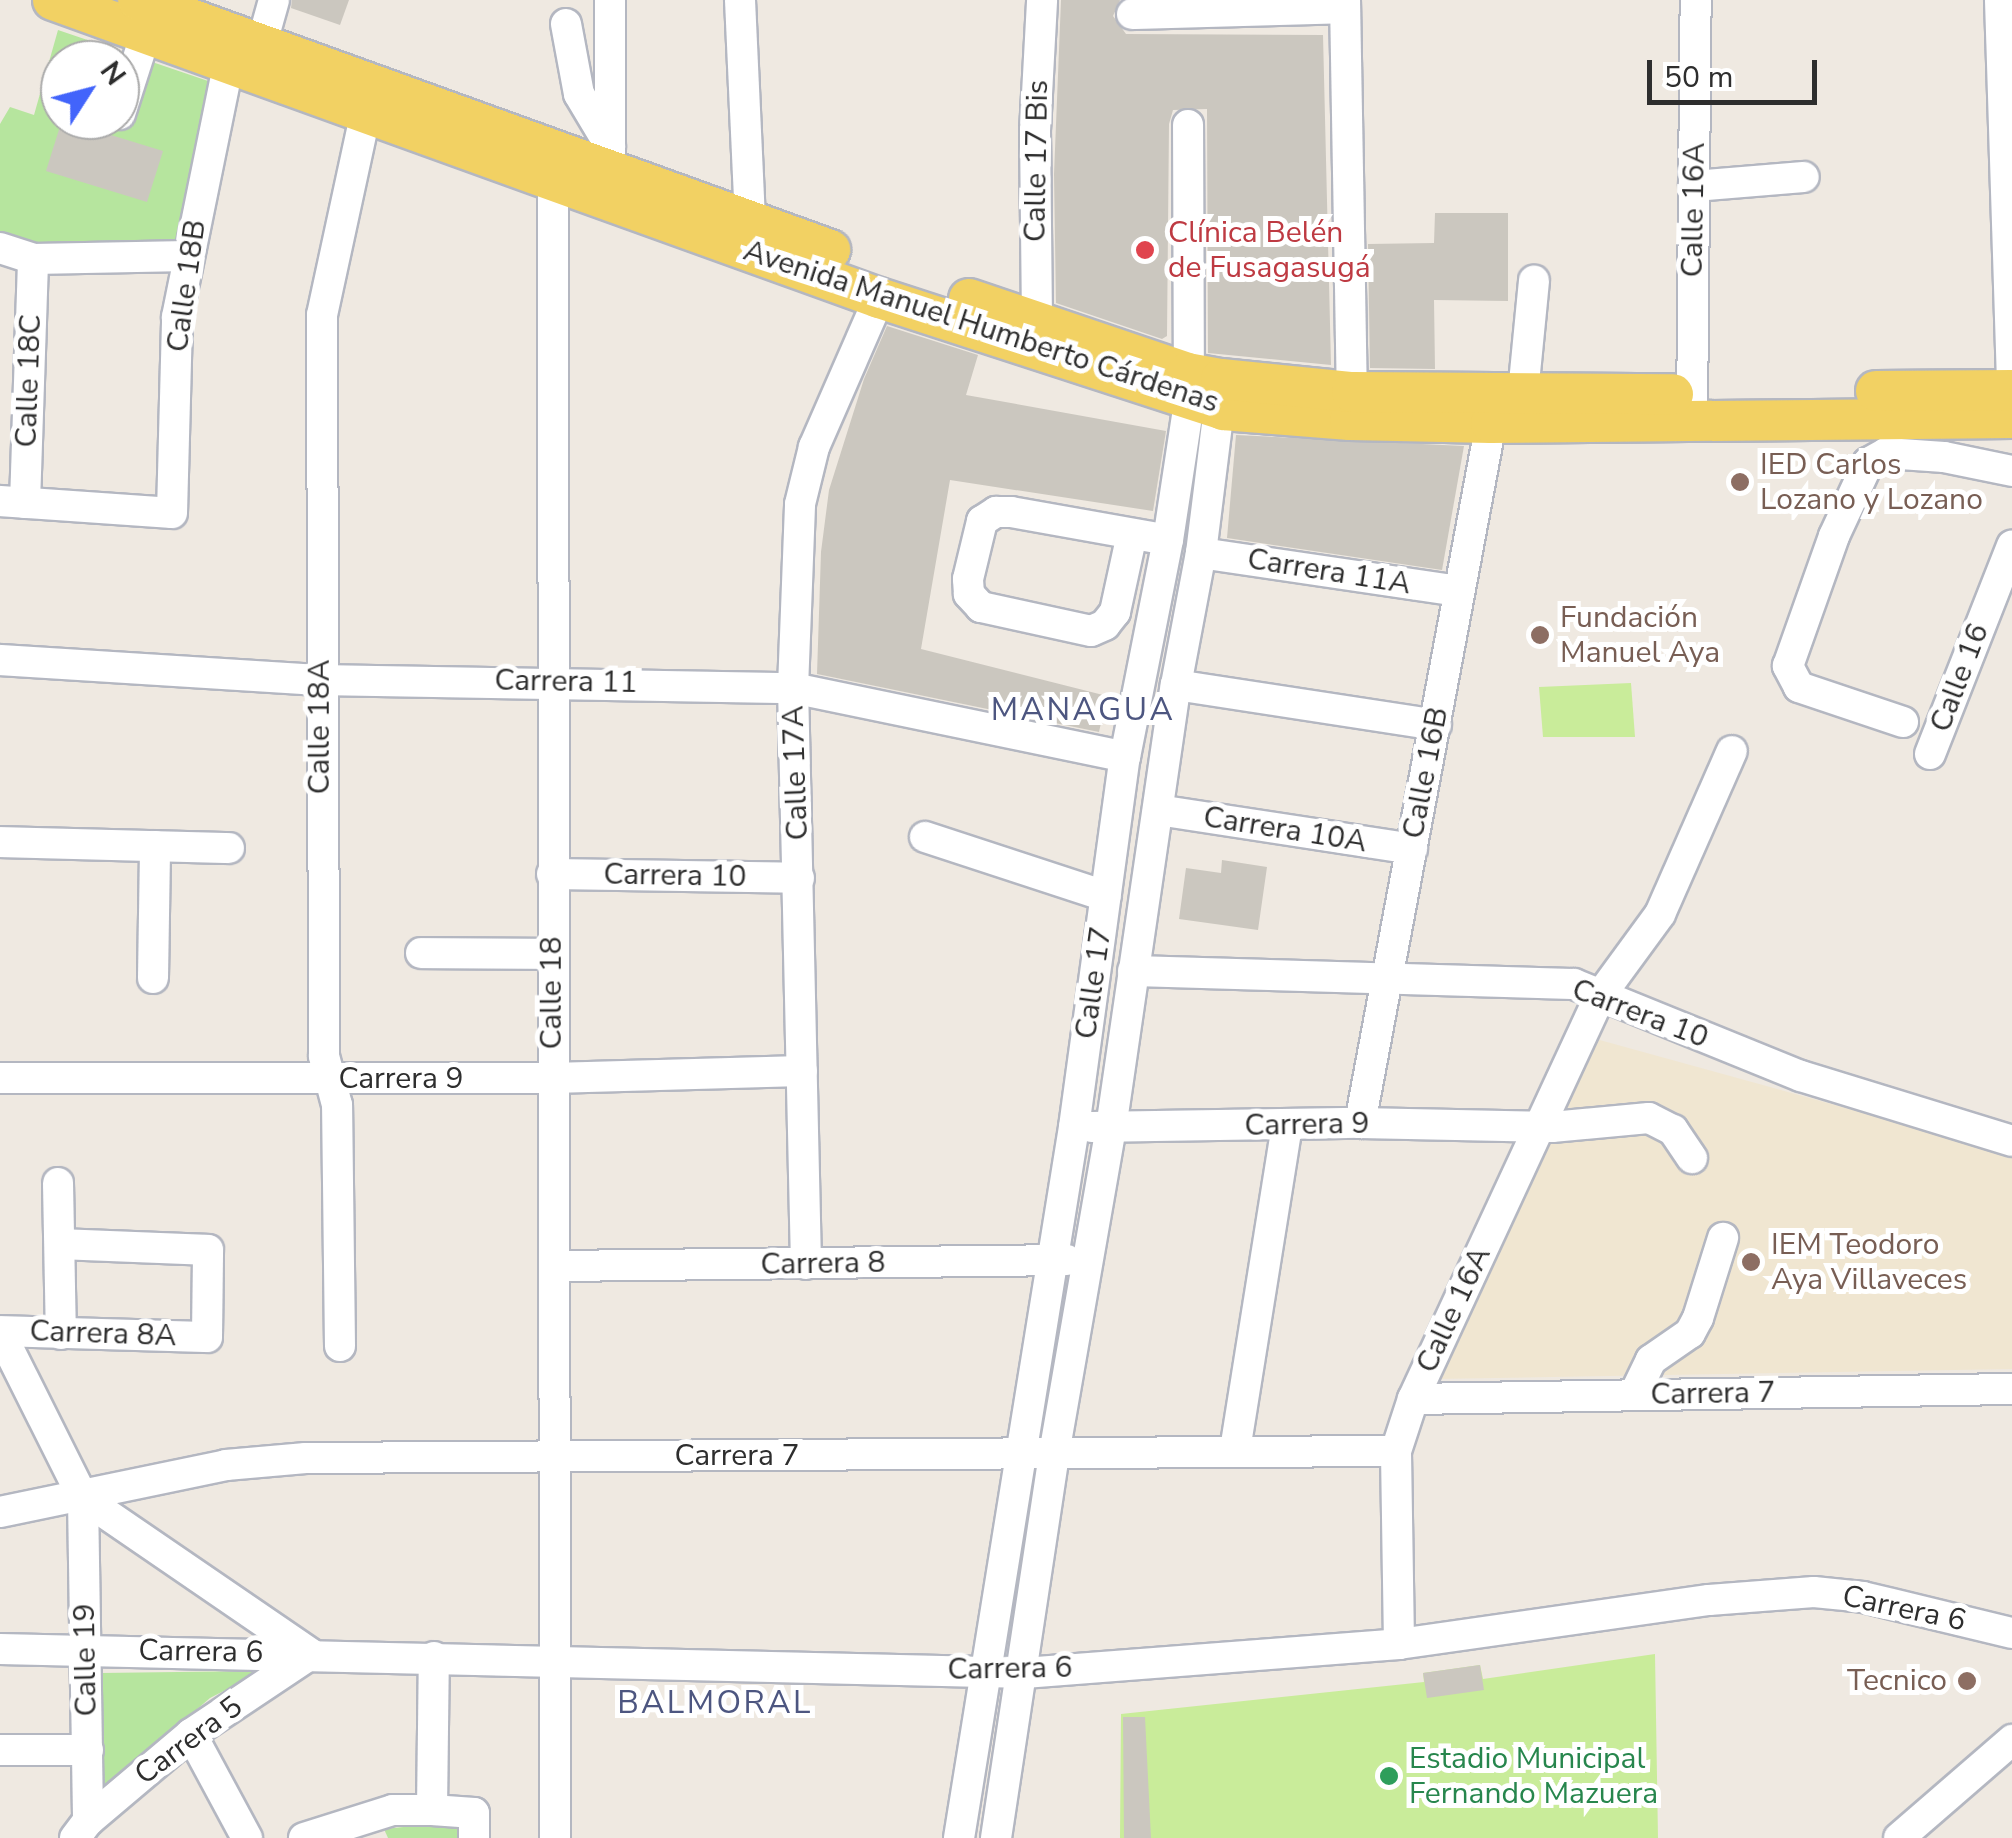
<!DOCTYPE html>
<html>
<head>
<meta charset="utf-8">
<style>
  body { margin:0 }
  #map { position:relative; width:2012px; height:1838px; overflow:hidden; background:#efe9e1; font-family:"Nunito Sans",sans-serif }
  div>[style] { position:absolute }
  .education>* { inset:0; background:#f0e6d1 }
  .green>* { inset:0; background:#b6e59e }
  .pitch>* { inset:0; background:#c9ec9a }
  .building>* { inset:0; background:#cbc7bf }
  .roads { filter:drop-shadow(2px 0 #b4b7c1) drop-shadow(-2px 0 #b4b7c1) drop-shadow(0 2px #b4b7c1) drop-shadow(0 -2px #b4b7c1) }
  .minor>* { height:30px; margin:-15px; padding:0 15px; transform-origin:15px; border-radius:15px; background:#fff }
  .major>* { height:40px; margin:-20px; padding:0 20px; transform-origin:20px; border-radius:20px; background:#f2d163 }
  .dots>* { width:28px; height:28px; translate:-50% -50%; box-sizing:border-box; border:5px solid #fff; border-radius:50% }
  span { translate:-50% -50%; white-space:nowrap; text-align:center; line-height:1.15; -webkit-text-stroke:10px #fff; paint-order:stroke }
  .street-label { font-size:30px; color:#2e2e2e }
  .health-label { font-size:30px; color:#be3a42 }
  .left { translate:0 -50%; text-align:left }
  .education-label { font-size:30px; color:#785e54 }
  .right { translate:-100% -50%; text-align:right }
  .leisure-label { font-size:30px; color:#27864d }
  .neighbourhood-label { font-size:32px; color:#4d5680; letter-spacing:2.5px }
  .north { position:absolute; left:40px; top:40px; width:100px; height:100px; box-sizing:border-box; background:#fff; border:2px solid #ababab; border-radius:50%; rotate:54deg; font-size:28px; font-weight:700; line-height:40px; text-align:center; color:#2e2e2e }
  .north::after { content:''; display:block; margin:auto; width:35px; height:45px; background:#4264fb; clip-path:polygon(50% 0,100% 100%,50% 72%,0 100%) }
  .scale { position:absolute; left:1647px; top:60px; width:170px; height:45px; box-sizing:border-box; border:5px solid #2e2e2e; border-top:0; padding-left:12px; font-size:30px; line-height:35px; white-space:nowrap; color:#2e2e2e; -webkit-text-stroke:8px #fff; paint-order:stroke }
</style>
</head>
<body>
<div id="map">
  <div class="education">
    <div style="clip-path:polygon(1596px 1039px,2012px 1154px,2012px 1369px,1435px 1379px)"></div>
  </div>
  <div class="green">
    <div style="clip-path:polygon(evenodd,58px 30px,214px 83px,178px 245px,47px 248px,0 232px,0 124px,10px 107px,34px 115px,58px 30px,60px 60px,120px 60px,120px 120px,60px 120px,60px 60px)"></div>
    <div style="clip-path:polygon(263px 1671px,210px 1698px,105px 1789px,96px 1748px,100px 1673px)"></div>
    <div style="clip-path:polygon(461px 1821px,461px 1838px,388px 1838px,384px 1829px)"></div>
  </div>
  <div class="pitch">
    <div style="clip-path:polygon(1631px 683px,1635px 737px,1543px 737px,1539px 687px)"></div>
    <div style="clip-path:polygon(1655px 1654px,1658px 1838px,1120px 1838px,1121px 1714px,1424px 1682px,1423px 1673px,1480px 1665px,1483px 1679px)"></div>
  </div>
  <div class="building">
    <div style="clip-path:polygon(292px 0,349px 0,340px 25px,291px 8px)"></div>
    <div style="clip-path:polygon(1061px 0,1120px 0,1113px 16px,1126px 34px,1323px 35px,1331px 365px,1208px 353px,1207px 109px,1173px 110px,1169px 124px,1167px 336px,1162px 339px,1056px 303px,1054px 174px)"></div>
    <div style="clip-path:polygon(62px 120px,163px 151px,147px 202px,46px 171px)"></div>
    <div style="clip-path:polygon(1435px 213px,1508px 213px,1508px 301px,1434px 300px,1435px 369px,1370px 368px,1368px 244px,1434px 243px)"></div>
    <div style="clip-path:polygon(887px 326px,978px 355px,966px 395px,1166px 431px,1153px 511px,950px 480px,921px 649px,1107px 696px,1099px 732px,817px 674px,821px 552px,829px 490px,864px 379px)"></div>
    <div style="clip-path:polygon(1236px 435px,1464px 446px,1442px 570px,1227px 538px)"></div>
    <div style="clip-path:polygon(1222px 860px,1267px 867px,1258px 930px,1179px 919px,1186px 868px,1221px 873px)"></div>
    <div style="clip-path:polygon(1480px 1665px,1484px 1690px,1427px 1698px,1423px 1673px)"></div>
    <div style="clip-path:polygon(1123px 1717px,1145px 1717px,1151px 1838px,1124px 1838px)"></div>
  </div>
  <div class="roads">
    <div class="minor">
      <div style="left:740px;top:0;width:221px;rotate:87.4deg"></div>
      <div style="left:1345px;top:0;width:392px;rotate:89deg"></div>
      <div style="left:2000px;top:0;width:383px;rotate:88.2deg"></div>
      <div style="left:1132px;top:14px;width:213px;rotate:-1.6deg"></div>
      <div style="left:566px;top:24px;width:71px;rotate:79.5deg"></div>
      <div style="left:579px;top:94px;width:61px;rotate:59.2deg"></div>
      <div style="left:262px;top:43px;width:45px;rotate:-74.4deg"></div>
      <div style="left:120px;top:114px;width:85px;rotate:-72.2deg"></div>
      <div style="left:553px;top:161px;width:1677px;rotate:89.93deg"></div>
      <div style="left:610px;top:169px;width:169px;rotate:-90deg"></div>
      <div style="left:1694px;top:186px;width:110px;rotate:-4.7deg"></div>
      <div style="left:0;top:248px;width:35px;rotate:18deg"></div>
      <div style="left:33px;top:259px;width:155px;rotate:-1.1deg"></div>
      <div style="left:1037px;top:321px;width:190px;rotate:-90.6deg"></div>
      <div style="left:1035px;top:131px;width:131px;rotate:-86.9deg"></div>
      <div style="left:1523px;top:393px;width:113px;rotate:-84.4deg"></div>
      <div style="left:1692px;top:420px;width:420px;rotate:-89.5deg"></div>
      <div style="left:0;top:501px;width:172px;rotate:4deg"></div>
      <div style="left:172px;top:513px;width:196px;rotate:-88.5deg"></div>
      <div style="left:177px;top:317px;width:260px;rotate:-78.5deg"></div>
      <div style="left:25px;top:503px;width:244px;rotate:-88.1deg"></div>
      <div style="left:1132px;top:534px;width:80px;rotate:102.3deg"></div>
      <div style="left:1115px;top:612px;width:16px;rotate:128deg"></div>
      <div style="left:1105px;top:625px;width:15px;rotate:157deg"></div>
      <div style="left:1091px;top:631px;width:113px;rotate:-167.7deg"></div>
      <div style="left:981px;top:607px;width:18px;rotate:-133deg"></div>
      <div style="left:969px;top:594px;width:15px;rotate:-94deg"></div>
      <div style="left:968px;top:579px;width:60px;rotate:-76.4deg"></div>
      <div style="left:982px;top:521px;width:17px;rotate:-33deg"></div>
      <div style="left:996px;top:512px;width:15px"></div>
      <div style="left:1011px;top:512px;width:159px;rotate:10.1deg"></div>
      <div style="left:1201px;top:553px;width:260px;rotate:8.4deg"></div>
      <div style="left:0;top:660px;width:320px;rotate:3.6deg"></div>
      <div style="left:319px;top:680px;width:474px;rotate:1deg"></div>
      <div style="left:793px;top:688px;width:339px;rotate:11.7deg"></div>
      <div style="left:1176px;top:685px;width:263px;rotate:8.7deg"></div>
      <div style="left:1903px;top:722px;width:110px;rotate:-161.4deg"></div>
      <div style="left:1799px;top:687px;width:24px;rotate:-118deg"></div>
      <div style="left:1788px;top:666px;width:138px;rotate:-70.5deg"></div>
      <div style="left:1834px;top:536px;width:81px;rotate:-65deg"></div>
      <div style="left:1868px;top:463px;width:21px;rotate:-29deg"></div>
      <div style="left:1886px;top:453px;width:58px;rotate:3.9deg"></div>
      <div style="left:1944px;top:457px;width:69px;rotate:11.6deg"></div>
      <div style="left:1930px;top:754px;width:224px;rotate:-68.5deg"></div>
      <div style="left:1158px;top:810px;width:257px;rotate:8.7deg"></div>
      <div style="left:925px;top:837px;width:190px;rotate:18.1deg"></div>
      <div style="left:0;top:842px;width:229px;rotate:1.5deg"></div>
      <div style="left:552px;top:874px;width:247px;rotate:0.9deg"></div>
      <div style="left:421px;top:953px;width:130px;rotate:0.4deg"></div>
      <div style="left:1133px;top:971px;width:441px;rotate:1.7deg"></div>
      <div style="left:1574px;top:984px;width:245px;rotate:22.1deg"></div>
      <div style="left:1801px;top:1076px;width:221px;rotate:17.1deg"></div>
      <div style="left:153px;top:978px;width:132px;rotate:-89.1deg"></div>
      <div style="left:0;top:1078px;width:552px"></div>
      <div style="left:552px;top:1078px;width:250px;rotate:-1.6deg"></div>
      <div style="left:1360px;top:1123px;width:712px;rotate:-79.4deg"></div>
      <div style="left:1092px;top:1127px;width:268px;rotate:-0.9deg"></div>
      <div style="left:1360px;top:1123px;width:192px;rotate:1.2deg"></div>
      <div style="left:1552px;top:1127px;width:97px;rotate:-5.3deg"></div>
      <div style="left:1649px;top:1118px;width:27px;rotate:27deg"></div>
      <div style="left:1673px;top:1130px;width:34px;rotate:56deg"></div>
      <div style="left:58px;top:1183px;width:151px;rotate:88.9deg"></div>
      <div style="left:806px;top:1264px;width:576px;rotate:-91.29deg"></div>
      <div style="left:793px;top:688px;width:184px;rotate:-87.8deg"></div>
      <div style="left:800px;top:504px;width:59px;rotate:-76.2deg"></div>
      <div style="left:814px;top:447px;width:163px;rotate:-66.4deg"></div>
      <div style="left:557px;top:1266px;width:510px;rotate:-0.67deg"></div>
      <div style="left:0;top:1331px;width:207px;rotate:1.7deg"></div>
      <div style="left:207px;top:1337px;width:87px;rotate:-89.3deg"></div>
      <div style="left:208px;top:1250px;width:147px;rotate:-177.7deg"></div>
      <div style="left:0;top:1332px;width:186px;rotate:63.4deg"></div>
      <div style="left:83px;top:1498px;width:323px;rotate:89.1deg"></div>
      <div style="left:340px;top:1346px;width:241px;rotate:-90.7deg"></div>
      <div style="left:337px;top:1105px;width:51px;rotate:-104.9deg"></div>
      <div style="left:324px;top:1056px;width:741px;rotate:-90.15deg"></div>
      <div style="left:322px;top:315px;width:209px;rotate:-77.8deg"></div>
      <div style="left:1634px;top:1395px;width:39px;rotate:-64deg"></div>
      <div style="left:1651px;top:1360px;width:47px;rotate:-34.7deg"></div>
      <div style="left:1690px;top:1333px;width:17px;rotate:-62deg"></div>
      <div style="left:1698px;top:1318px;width:84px;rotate:-72.6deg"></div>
      <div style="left:1413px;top:1399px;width:599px;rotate:-0.96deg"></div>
      <div style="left:1235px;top:1450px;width:327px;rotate:-80.9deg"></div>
      <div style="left:0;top:1512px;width:231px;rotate:-11.7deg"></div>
      <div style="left:226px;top:1465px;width:80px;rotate:-5deg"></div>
      <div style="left:306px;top:1458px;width:1090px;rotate:-0.37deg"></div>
      <div style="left:1399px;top:1644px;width:193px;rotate:-90.9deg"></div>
      <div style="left:1396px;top:1451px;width:55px;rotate:-71.9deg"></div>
      <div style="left:1413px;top:1399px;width:444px;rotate:-65.1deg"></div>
      <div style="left:1600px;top:996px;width:102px;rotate:-53.8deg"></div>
      <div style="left:1660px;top:914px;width:178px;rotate:-66.2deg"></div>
      <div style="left:0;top:1649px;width:1024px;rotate:1.34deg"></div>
      <div style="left:1024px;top:1673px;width:376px;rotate:-4.4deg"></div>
      <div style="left:1399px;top:1644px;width:313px;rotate:-8.1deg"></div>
      <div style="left:1709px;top:1600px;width:105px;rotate:-4.4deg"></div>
      <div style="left:1814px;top:1592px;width:49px;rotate:5.8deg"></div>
      <div style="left:1863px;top:1597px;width:153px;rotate:13.6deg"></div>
      <div style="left:191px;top:1734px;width:118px;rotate:61.7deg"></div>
      <div style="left:0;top:1750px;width:88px"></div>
      <div style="left:432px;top:1810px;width:153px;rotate:-89.3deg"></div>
      <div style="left:75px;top:1838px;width:21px;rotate:-53deg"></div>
      <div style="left:88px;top:1821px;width:135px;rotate:-40.2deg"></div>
      <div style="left:191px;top:1734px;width:144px;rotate:-33.7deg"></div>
      <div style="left:311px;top:1654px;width:276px;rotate:-145.6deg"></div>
      <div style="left:304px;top:1838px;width:93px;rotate:-17.5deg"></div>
      <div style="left:393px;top:1810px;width:39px"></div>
      <div style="left:432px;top:1810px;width:42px;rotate:4.1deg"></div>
      <div style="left:474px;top:1813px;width:25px;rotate:90deg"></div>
      <div style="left:959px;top:1838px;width:720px;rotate:-80.81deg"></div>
      <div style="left:1074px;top:1127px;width:373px;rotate:-82.2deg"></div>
      <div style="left:1125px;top:757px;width:221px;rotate:-78.8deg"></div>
      <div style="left:1168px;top:540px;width:140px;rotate:-81.3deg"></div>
      <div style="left:1189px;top:402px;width:277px;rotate:-90.2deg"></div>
      <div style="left:996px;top:1838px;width:388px;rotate:-81.4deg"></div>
      <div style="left:1054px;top:1454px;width:331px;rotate:-80.1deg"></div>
      <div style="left:1111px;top:1128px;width:448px;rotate:-81.7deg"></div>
      <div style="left:1176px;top:685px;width:134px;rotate:-79.3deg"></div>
      <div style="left:1201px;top:553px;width:162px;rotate:-82.9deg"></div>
      <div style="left:1899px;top:1838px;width:150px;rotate:-40.9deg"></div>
    </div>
    <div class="major">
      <div style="left:53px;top:0;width:878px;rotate:19.84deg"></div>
      <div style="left:879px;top:298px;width:362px;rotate:18deg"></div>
      <div style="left:1223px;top:410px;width:127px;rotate:4.5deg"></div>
      <div style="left:1350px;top:420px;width:141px;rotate:1.2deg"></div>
      <div style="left:1491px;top:423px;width:521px;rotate:-0.55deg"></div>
      <div style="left:138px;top:0;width:736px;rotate:19.86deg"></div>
      <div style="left:969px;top:299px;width:230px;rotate:18.7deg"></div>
      <div style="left:1187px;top:373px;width:35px;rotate:10deg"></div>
      <div style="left:1221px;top:379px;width:132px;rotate:5.7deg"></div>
      <div style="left:1352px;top:392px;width:321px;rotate:0.4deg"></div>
      <div style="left:1876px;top:391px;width:136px;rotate:-0.4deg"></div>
    </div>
  </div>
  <div class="dots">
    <div style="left:1145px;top:250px;background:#e0444e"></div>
    <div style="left:1740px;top:482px;background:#8d6e63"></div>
    <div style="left:1540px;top:635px;background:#8d6e63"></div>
    <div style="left:1751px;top:1262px;background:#8d6e63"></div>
    <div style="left:1967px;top:1681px;background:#8d6e63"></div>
    <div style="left:1389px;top:1776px;background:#2e9e5b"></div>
  </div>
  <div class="street-label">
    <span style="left:1037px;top:161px;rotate:-89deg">Calle 17 Bis</span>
    <span style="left:1694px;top:210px;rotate:-89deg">Calle 16A</span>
    <span style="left:187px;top:286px;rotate:-82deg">Calle 18B</span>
    <span style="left:981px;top:327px;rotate:18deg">Avenida Manuel Humberto Cárdenas</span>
    <span style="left:29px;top:381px;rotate:-88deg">Calle 18C</span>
    <span style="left:1329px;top:572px;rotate:9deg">Carrera 11A</span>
    <span style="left:1960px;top:678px;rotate:-69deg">Calle 16</span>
    <span style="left:566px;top:682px;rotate:1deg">Carrera 11</span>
    <span style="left:320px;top:727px;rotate:-90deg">Calle 18A</span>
    <span style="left:796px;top:773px;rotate:-92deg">Calle 17A</span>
    <span style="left:1426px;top:773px;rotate:-79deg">Calle 16B</span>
    <span style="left:1285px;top:830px;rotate:9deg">Carrera 10A</span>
    <span style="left:675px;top:876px;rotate:1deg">Carrera 10</span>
    <span style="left:1094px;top:983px;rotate:-82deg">Calle 17</span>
    <span style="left:552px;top:993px;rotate:-90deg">Calle 18</span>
    <span style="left:1640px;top:1014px;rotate:21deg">Carrera 10</span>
    <span style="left:401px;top:1079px">Carrera 9</span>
    <span style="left:1307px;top:1125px;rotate:-1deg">Carrera 9</span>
    <span style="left:823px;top:1264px;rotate:-1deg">Carrera 8</span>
    <span style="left:1454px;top:1310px;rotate:-65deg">Calle 16A</span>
    <span style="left:103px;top:1334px;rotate:2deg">Carrera 8A</span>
    <span style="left:1713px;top:1394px;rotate:-1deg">Carrera 7</span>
    <span style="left:737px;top:1456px">Carrera 7</span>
    <span style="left:1904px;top:1609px;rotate:12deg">Carrera 6</span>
    <span style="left:201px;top:1652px;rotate:1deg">Carrera 6</span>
    <span style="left:86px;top:1660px;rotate:-91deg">Calle 19</span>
    <span style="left:1010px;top:1669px;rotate:-1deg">Carrera 6</span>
    <span style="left:189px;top:1741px;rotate:-37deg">Carrera 5</span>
  </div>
  <div class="health-label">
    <span class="left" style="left:1168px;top:250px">Clínica Belén<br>de Fusagasugá</span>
  </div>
  <div class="education-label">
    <span class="left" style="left:1760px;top:482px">IED Carlos<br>Lozano y Lozano</span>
    <span class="left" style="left:1560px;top:635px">Fundación<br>Manuel Aya</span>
    <span class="left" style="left:1771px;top:1262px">IEM Teodoro<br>Aya Villaveces</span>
    <span class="right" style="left:1947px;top:1681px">Tecnico</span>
  </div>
  <div class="leisure-label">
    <span class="left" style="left:1409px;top:1776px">Estadio Municipal<br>Fernando Mazuera</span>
  </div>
  <div class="neighbourhood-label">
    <span style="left:1083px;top:710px">MANAGUA</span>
    <span style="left:715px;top:1703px">BALMORAL</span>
  </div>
  <div class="north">N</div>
  <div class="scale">50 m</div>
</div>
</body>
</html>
